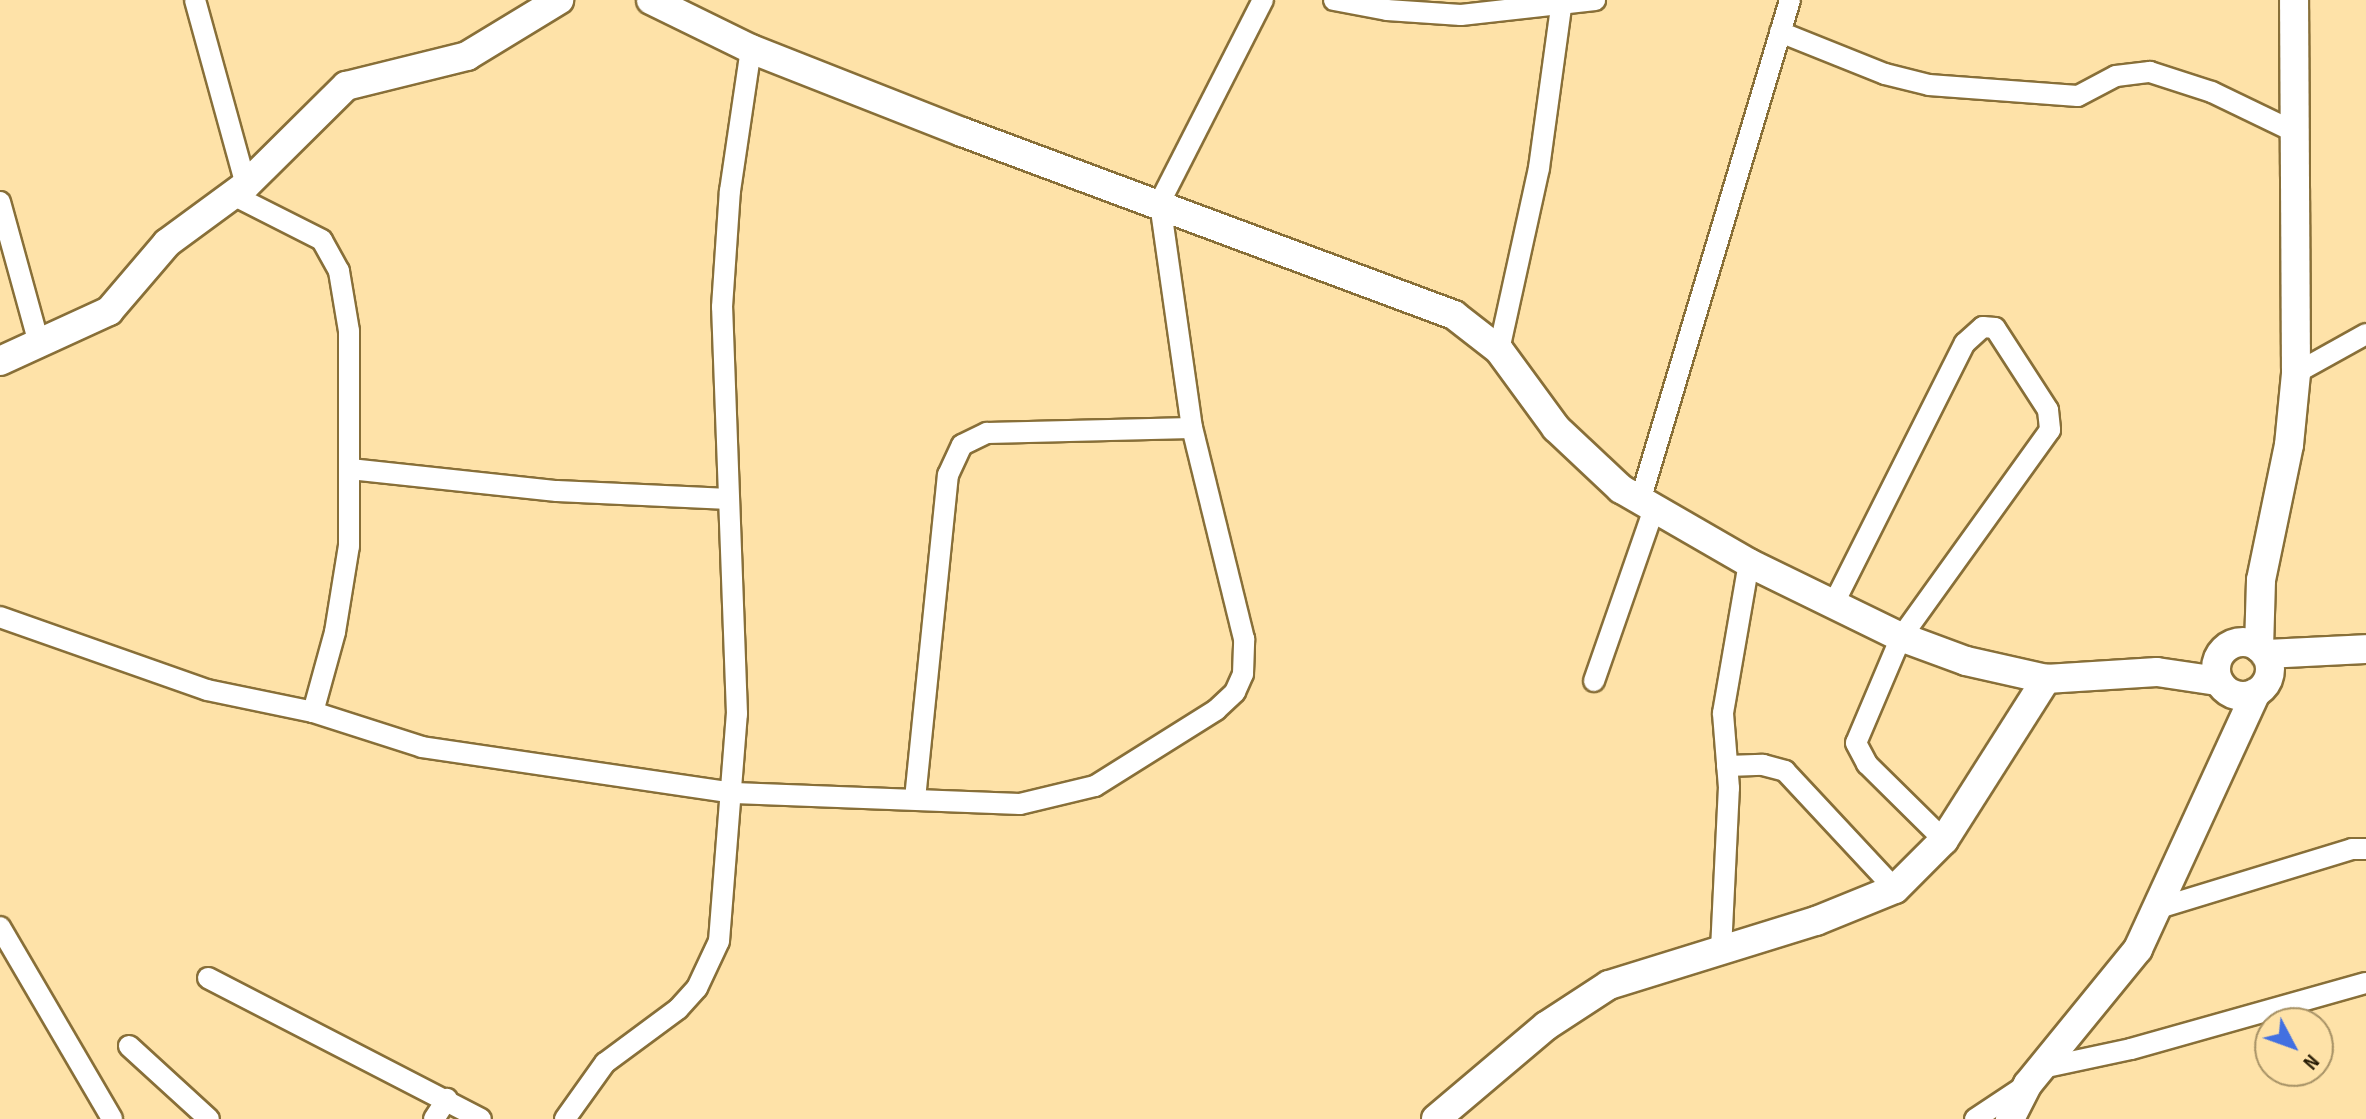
<!DOCTYPE html>
<html>
<head>
<meta charset="utf-8">
<style>
  body { margin:0 }
  #map { position:relative; width:2366px; height:1119px; overflow:hidden; background:#fee2a8; font-family:"Sofia Sans Condensed",sans-serif }
  div>[style] { position:absolute }
  .roads { filter:drop-shadow(2px 0 #886f38) drop-shadow(-2px 0 #886f38) drop-shadow(0 2px #886f38) drop-shadow(0 -2px #886f38) }
  .street>* { height:20px; margin:-10px; padding:0 10px; transform-origin:10px; border-radius:10px; background:#fff }
  .secondary>* { height:28px; margin:-14px; padding:0 14px; transform-origin:14px; border-radius:14px; background:#fff }
  .secondary>.ring { margin:-14px; padding:0; box-sizing:content-box; background:none; border:28px solid #fff; border-radius:50% }
  span { translate:-50% -50%; white-space:nowrap; text-align:center; line-height:1.15; -webkit-text-stroke:8px #fee2a8; paint-order:stroke }
  .north { position:absolute; left:2254px; top:1007px; width:80px; height:80px; box-sizing:border-box; background:#fee2a8; border:2px solid #a79266; border-radius:50%; rotate:131deg; font-size:22px; font-weight:700; line-height:32px; text-align:center; color:#241903 }
  .north::after { content:''; display:block; margin:auto; width:28px; height:36px; background:#4270e1; clip-path:polygon(50% 0,100% 100%,50% 72%,0 100%) }
</style>
</head>
<body>
<div id="map">
  <div class="roads">
    <div class="street">
      <div style="left:195px;top:0;width:192px;rotate:74.6deg"></div>
      <div style="left:1334px;top:0;width:54px;rotate:10.7deg"></div>
      <div style="left:1387px;top:10px;width:74px;rotate:3.9deg"></div>
      <div style="left:1461px;top:15px;width:135px;rotate:-6.4deg"></div>
      <div style="left:1780px;top:32px;width:113px;rotate:21.8deg"></div>
      <div style="left:1885px;top:74px;width:45px;rotate:14deg"></div>
      <div style="left:1929px;top:85px;width:149px;rotate:4.2deg"></div>
      <div style="left:2078px;top:96px;width:43px;rotate:-27.8deg"></div>
      <div style="left:2116px;top:76px;width:34px;rotate:-7deg"></div>
      <div style="left:2150px;top:72px;width:65px;rotate:17.9deg"></div>
      <div style="left:2212px;top:92px;width:94px;rotate:25.8deg"></div>
      <div style="left:0;top:202px;width:150px;rotate:74.6deg"></div>
      <div style="left:1499px;top:350px;width:186px;rotate:-77.6deg"></div>
      <div style="left:1539px;top:168px;width:170px;rotate:-82.2deg"></div>
      <div style="left:2296px;top:373px;width:80px;rotate:-29.1deg"></div>
      <div style="left:350px;top:469px;width:208px;rotate:6.1deg"></div>
      <div style="left:557px;top:491px;width:172px;rotate:2.7deg"></div>
      <div style="left:1640px;top:501px;width:523px;rotate:-73.33deg"></div>
      <div style="left:1834px;top:603px;width:291px;rotate:-63.3deg"></div>
      <div style="left:1965px;top:343px;width:24px;rotate:-42deg"></div>
      <div style="left:1983px;top:327px;width:12px;rotate:5deg"></div>
      <div style="left:1995px;top:328px;width:98px;rotate:57.1deg"></div>
      <div style="left:2048px;top:410px;width:20px;rotate:84deg"></div>
      <div style="left:2050px;top:430px;width:255px;rotate:125.7deg"></div>
      <div style="left:1901px;top:637px;width:115px;rotate:113deg"></div>
      <div style="left:1856px;top:743px;width:24px;rotate:62deg"></div>
      <div style="left:1867px;top:764px;width:108px;rotate:44.6deg"></div>
      <div style="left:0;top:617px;width:219px;rotate:19.4deg"></div>
      <div style="left:207px;top:690px;width:108px;rotate:11.7deg"></div>
      <div style="left:313px;top:712px;width:83px;rotate:-74.6deg"></div>
      <div style="left:335px;top:632px;width:87px;rotate:-80.8deg"></div>
      <div style="left:349px;top:546px;width:215px;rotate:-90deg"></div>
      <div style="left:349px;top:331px;width:61px;rotate:-99.5deg"></div>
      <div style="left:339px;top:271px;width:35px;rotate:-119deg"></div>
      <div style="left:322px;top:240px;width:100px;rotate:-153.2deg"></div>
      <div style="left:1594px;top:681px;width:182px;rotate:-70.8deg"></div>
      <div style="left:313px;top:712px;width:114px;rotate:17.8deg"></div>
      <div style="left:422px;top:747px;width:315px;rotate:8.4deg"></div>
      <div style="left:734px;top:793px;width:286px;rotate:2.2deg"></div>
      <div style="left:1020px;top:804px;width:77px;rotate:-13.5deg"></div>
      <div style="left:1095px;top:786px;width:143px;rotate:-32.1deg"></div>
      <div style="left:1216px;top:710px;width:26px;rotate:-43deg"></div>
      <div style="left:1235px;top:692px;width:20px;rotate:-66deg"></div>
      <div style="left:1243px;top:674px;width:35px;rotate:-88deg"></div>
      <div style="left:1244px;top:639px;width:217px;rotate:-103.8deg"></div>
      <div style="left:1192px;top:428px;width:228px;rotate:-98.1deg"></div>
      <div style="left:1160px;top:202px;width:227px;rotate:-63deg"></div>
      <div style="left:1727px;top:766px;width:36px;rotate:-2deg"></div>
      <div style="left:1763px;top:765px;width:23px;rotate:15deg"></div>
      <div style="left:1785px;top:771px;width:161px;rotate:47deg"></div>
      <div style="left:915px;top:799px;width:326px;rotate:-84.2deg"></div>
      <div style="left:948px;top:475px;width:33px;rotate:-65deg"></div>
      <div style="left:962px;top:445px;width:28px;rotate:-26deg"></div>
      <div style="left:987px;top:433px;width:205px;rotate:-1.4deg"></div>
      <div style="left:2159px;top:908px;width:202px;rotate:-17deg"></div>
      <div style="left:2352px;top:849px;width:14px"></div>
      <div style="left:0;top:927px;width:222px;rotate:59.7deg"></div>
      <div style="left:1721px;top:950px;width:162px;rotate:-87.2deg"></div>
      <div style="left:1729px;top:788px;width:75px;rotate:-94.6deg"></div>
      <div style="left:1723px;top:713px;width:152px;rotate:-80.2deg"></div>
      <div style="left:208px;top:978px;width:307px;rotate:27.3deg"></div>
      <div style="left:129px;top:1046px;width:108px;rotate:42.4deg"></div>
      <div style="left:2042px;top:1068px;width:91px;rotate:-12.1deg"></div>
      <div style="left:2131px;top:1049px;width:244px;rotate:-15.7deg"></div>
      <div style="left:434px;top:1119px;width:24px;rotate:-57deg"></div>
      <div style="left:565px;top:1119px;width:69px;rotate:-54.5deg"></div>
      <div style="left:605px;top:1063px;width:91px;rotate:-36.5deg"></div>
      <div style="left:678px;top:1009px;width:28px;rotate:-48deg"></div>
      <div style="left:697px;top:988px;width:52px;rotate:-64.9deg"></div>
      <div style="left:719px;top:941px;width:228px;rotate:-85.5deg"></div>
      <div style="left:737px;top:714px;width:407px;rotate:-92.1deg"></div>
      <div style="left:722px;top:307px;width:116px;rotate:-86.1deg"></div>
      <div style="left:730px;top:191px;width:144px;rotate:-81.6deg"></div>
      <div style="left:1975px;top:1119px;width:60px;rotate:-33.4deg"></div>
    </div>
    <div class="secondary">
      <div style="left:651px;top:0;width:111px;rotate:26.1deg"></div>
      <div style="left:751px;top:49px;width:227px;rotate:21.5deg"></div>
      <div style="left:962px;top:132px;width:525px;rotate:20.4deg"></div>
      <div style="left:1454px;top:315px;width:57px;rotate:37.9deg"></div>
      <div style="left:1499px;top:350px;width:97px;rotate:53.8deg"></div>
      <div style="left:1556px;top:428px;width:89px;rotate:43.2deg"></div>
      <div style="left:1621px;top:489px;width:148px;rotate:30deg"></div>
      <div style="left:1749px;top:563px;width:169px;rotate:26deg"></div>
      <div style="left:1901px;top:637px;width:69px;rotate:20.3deg"></div>
      <div style="left:1966px;top:661px;width:82px;rotate:12.7deg"></div>
      <div style="left:2046px;top:679px;width:111px;rotate:-3.6deg"></div>
      <div style="left:2157px;top:672px;width:62px;rotate:8.4deg"></div>
      <div style="left:0;top:361px;width:120px;rotate:-24.6deg"></div>
      <div style="left:109px;top:311px;width:89px;rotate:-49.5deg"></div>
      <div style="left:167px;top:243px;width:98px;rotate:-36.3deg"></div>
      <div style="left:246px;top:185px;width:141px;rotate:-44.7deg"></div>
      <div style="left:346px;top:86px;width:125px;rotate:-13.9deg"></div>
      <div style="left:467px;top:56px;width:108px;rotate:-31.3deg"></div>
      <div class="ring" style="left:2216px;top:642px;width:26px;height:26px"></div>
      <div style="left:2259px;top:648px;width:68px;rotate:-88.3deg"></div>
      <div style="left:2261px;top:580px;width:138px;rotate:-78.3deg"></div>
      <div style="left:2289px;top:445px;width:72px;rotate:-84.4deg"></div>
      <div style="left:2296px;top:373px;width:373px;rotate:-90.3deg"></div>
      <div style="left:2265px;top:654px;width:101px;rotate:-2.8deg"></div>
      <div style="left:1436px;top:1119px;width:144px;rotate:-40.2deg"></div>
      <div style="left:1546px;top:1026px;width:75px;rotate:-33.1deg"></div>
      <div style="left:1609px;top:985px;width:217px;rotate:-17.2deg"></div>
      <div style="left:1816px;top:921px;width:85px;rotate:-22.1deg"></div>
      <div style="left:1895px;top:889px;width:69px;rotate:-45deg"></div>
      <div style="left:1944px;top:840px;width:191px;rotate:-57.6deg"></div>
      <div style="left:2010px;top:1119px;width:39px;rotate:-63deg"></div>
      <div style="left:2028px;top:1084px;width:174px;rotate:-50.8deg"></div>
      <div style="left:2138px;top:949px;width:282px;rotate:-65.3deg"></div>
    </div>
  </div>
  <div class="north">N</div>
</div>
</body>
</html>
